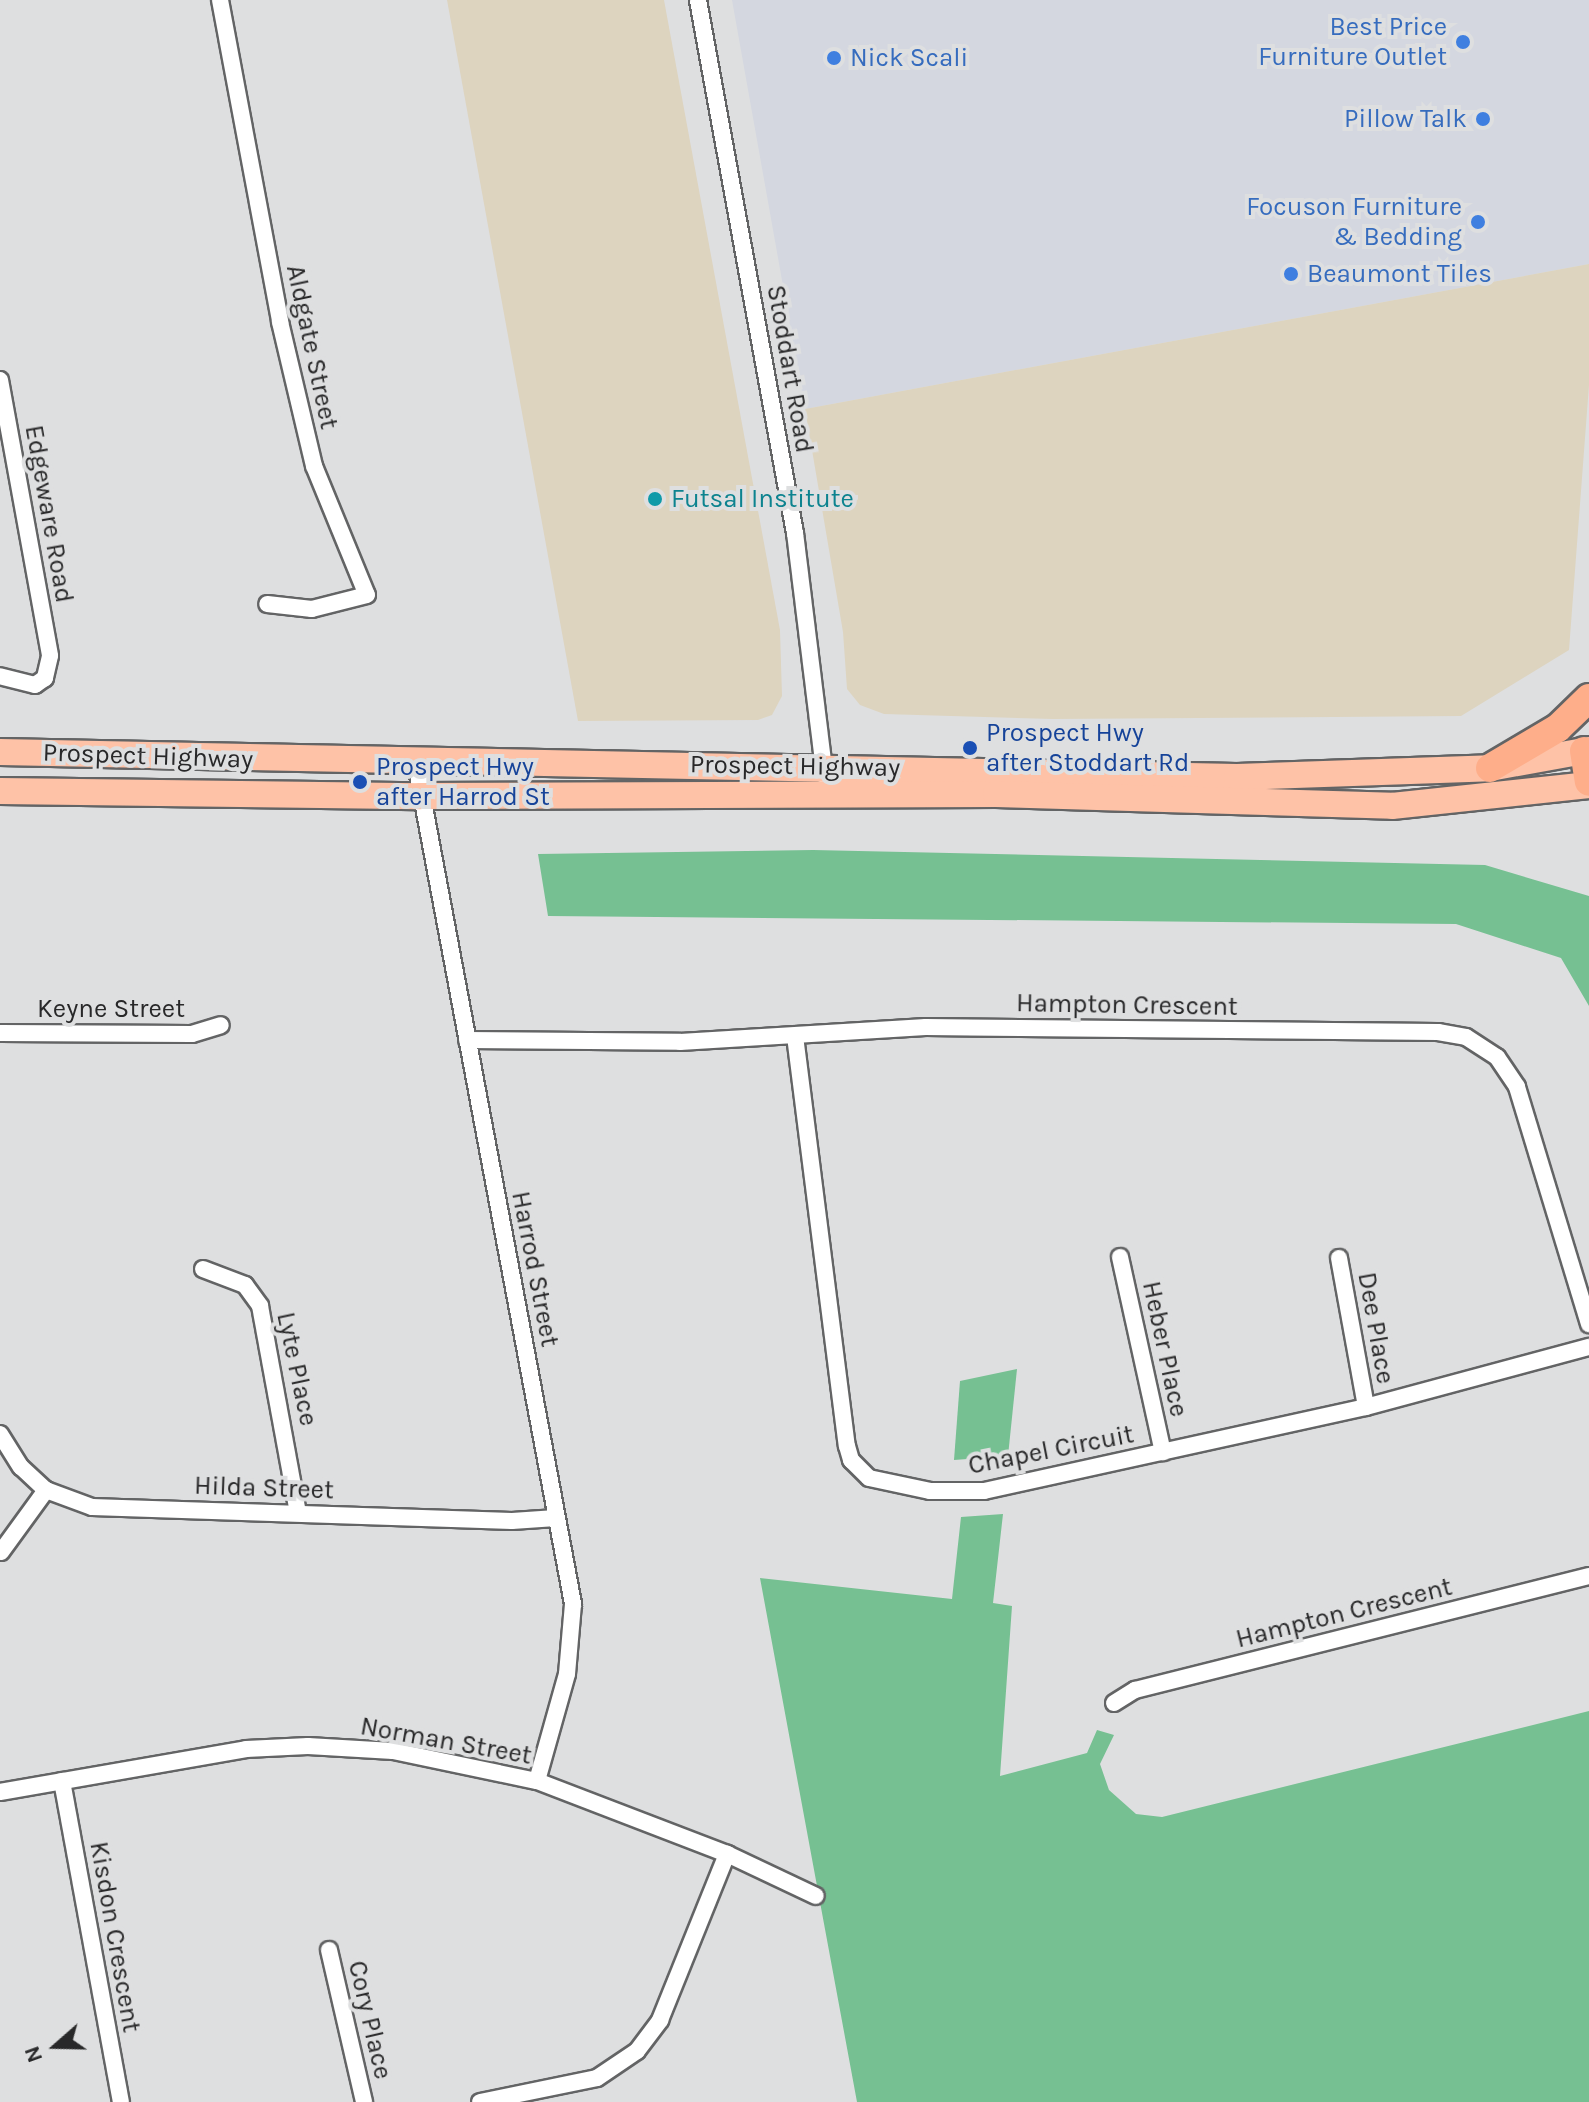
<!DOCTYPE html>
<html>
<head>
<meta charset="utf-8">
<style>
  body { margin:0 }
  #map { position:relative; width:1589px; height:2102px; overflow:hidden; background:#dedfe0; font-family:Karla,sans-serif }
  div>[style] { position:absolute }
  .built>* { inset:0; background:#d4d7e0 }
  .industrial>* { inset:0; background:#ddd4bf }
  .green>* { inset:0; background:#76c092 }
  .roads { filter:drop-shadow(2px 0 #636465) drop-shadow(-2px 0 #636465) drop-shadow(0 2px #636465) drop-shadow(0 -2px #636465) }
  .minor>* { height:16px; margin:-8px; padding:0 8px; transform-origin:8px; border-radius:8px; background:#fff }
  .primary>* { height:26px; margin:-13px; padding:0 13px; transform-origin:13px; border-radius:13px; background:#fec2a7 }
  .trunk>* { height:28px; margin:-14px; padding:0 14px; transform-origin:14px; border-radius:14px; background:#feae8a }
  .dots>* { width:22px; height:22px; translate:-50% -50%; box-sizing:border-box; border:4px solid #dedfe0; border-radius:50% }
  span { translate:-50% -50%; white-space:nowrap; text-align:center; line-height:1.15; -webkit-text-stroke:8px #dedfe0; paint-order:stroke }
  .shop-label { font-size:26px; color:#366cbe }
  .right { translate:-100% -50%; text-align:right }
  .left { translate:0 -50%; text-align:left }
  .street-label { font-size:26px; color:#282829 }
  .culture-label { font-size:26px; color:#0d838f }
  .transit-label { font-size:26px; color:#164399 }
  .north { position:absolute; left:16px; top:2006px; width:80px; height:80px; -webkit-text-stroke:6px #dedfe0; paint-order:stroke; rotate:250deg; font-size:22px; font-weight:700; line-height:32px; text-align:center; color:#282829 }
  .north::after { content:''; display:block; margin:auto; width:28px; height:36px; background:#282829; clip-path:polygon(50% 0,100% 100%,50% 72%,0 100%) }
</style>
</head>
<body>
<div id="map">
  <div class="built">
    <div style="clip-path:polygon(732px 0,1589px 0,1589px 264px,805px 409px)"></div>
  </div>
  <div class="industrial">
    <div style="clip-path:polygon(447px 0,664px 0,780px 630px,782px 696px,772px 715px,758px 720px,578px 721px)"></div>
    <div style="clip-path:polygon(1589px 264px,1589px 385px,1569px 650px,1461px 716px,1053px 719px,884px 714px,860px 705px,847px 689px,843px 632px,805px 409px)"></div>
  </div>
  <div class="green">
    <div style="clip-path:polygon(813px 850px,1485px 865px,1589px 896px,1589px 1006px,1561px 958px,1456px 924px,548px 916px,538px 854px)"></div>
    <div style="clip-path:polygon(1017px 1369px,1008px 1456px,954px 1460px,960px 1381px)"></div>
    <div style="clip-path:polygon(1003px 1514px,993px 1603px,1012px 1606px,1000px 1776px,1087px 1753px,1097px 1730px,1114px 1735px,1100px 1764px,1109px 1790px,1136px 1814px,1162px 1817px,1589px 1711px,1589px 2102px,857px 2102px,760px 1578px,952px 1599px,961px 1517px)"></div>
  </div>
  <div class="roads">
    <div class="minor">
      <div style="left:220px;top:0;width:328px;rotate:79.4deg"></div>
      <div style="left:280px;top:322px;width:148px;rotate:76.7deg"></div>
      <div style="left:314px;top:466px;width:139px;rotate:67.7deg"></div>
      <div style="left:367px;top:595px;width:57px;rotate:165.7deg"></div>
      <div style="left:312px;top:609px;width:45px;rotate:-173.7deg"></div>
      <div style="left:698px;top:0;width:542px;rotate:79.69deg"></div>
      <div style="left:795px;top:533px;width:245px;rotate:83deg"></div>
      <div style="left:0;top:380px;width:280px;rotate:79.7deg"></div>
      <div style="left:50px;top:656px;width:23px;rotate:103deg"></div>
      <div style="left:45px;top:678px;width:12px;rotate:145deg"></div>
      <div style="left:35px;top:685px;width:36px;rotate:-166deg"></div>
      <div style="left:416px;top:764px;width:855px;rotate:79.41deg"></div>
      <div style="left:573px;top:1604px;width:70px;rotate:94.9deg"></div>
      <div style="left:567px;top:1674px;width:111px;rotate:105.7deg"></div>
      <div style="left:0;top:1033px;width:192px;rotate:0.3deg"></div>
      <div style="left:192px;top:1034px;width:30px;rotate:-17deg"></div>
      <div style="left:795px;top:1036px;width:413px;rotate:82.8deg"></div>
      <div style="left:847px;top:1446px;width:15px;rotate:74deg"></div>
      <div style="left:851px;top:1460px;width:25px;rotate:45deg"></div>
      <div style="left:869px;top:1478px;width:62px;rotate:12deg"></div>
      <div style="left:930px;top:1491px;width:54px"></div>
      <div style="left:984px;top:1491px;width:391px;rotate:-12.4deg"></div>
      <div style="left:1366px;top:1407px;width:231px;rotate:-15.1deg"></div>
      <div style="left:467px;top:1040px;width:213px;rotate:0.5deg"></div>
      <div style="left:680px;top:1042px;width:246px;rotate:-3.5deg"></div>
      <div style="left:926px;top:1027px;width:512px;rotate:0.56deg"></div>
      <div style="left:1438px;top:1032px;width:28px;rotate:10deg"></div>
      <div style="left:1466px;top:1037px;width:37px;rotate:33deg"></div>
      <div style="left:1497px;top:1057px;width:36px;rotate:56deg"></div>
      <div style="left:1517px;top:1087px;width:248px;rotate:73.1deg"></div>
      <div style="left:1120px;top:1257px;width:200px;rotate:77.6deg"></div>
      <div style="left:1339px;top:1258px;width:151px;rotate:79.7deg"></div>
      <div style="left:203px;top:1269px;width:45px;rotate:20.9deg"></div>
      <div style="left:245px;top:1285px;width:26px;rotate:54deg"></div>
      <div style="left:260px;top:1306px;width:210px;rotate:79.6deg"></div>
      <div style="left:0;top:1434px;width:39px;rotate:58deg"></div>
      <div style="left:21px;top:1467px;width:34px;rotate:43deg"></div>
      <div style="left:46px;top:1490px;width:49px;rotate:20.3deg"></div>
      <div style="left:92px;top:1507px;width:420px;rotate:1.9deg"></div>
      <div style="left:512px;top:1521px;width:44px;rotate:-3.9deg"></div>
      <div style="left:1px;top:1552px;width:77px;rotate:-54deg"></div>
      <div style="left:1114px;top:1703px;width:25px;rotate:-32deg"></div>
      <div style="left:1135px;top:1690px;width:468px;rotate:-14.1deg"></div>
      <div style="left:62px;top:1781px;width:326px;rotate:79.6deg"></div>
      <div style="left:0;top:1792px;width:250px;rotate:-9.9deg"></div>
      <div style="left:246px;top:1749px;width:62px;rotate:-2.8deg"></div>
      <div style="left:308px;top:1746px;width:85px;rotate:3.4deg"></div>
      <div style="left:393px;top:1751px;width:147px;rotate:11.8deg"></div>
      <div style="left:537px;top:1781px;width:204px;rotate:21deg"></div>
      <div style="left:727px;top:1854px;width:98px;rotate:25.3deg"></div>
      <div style="left:329px;top:1950px;width:156px;rotate:77deg"></div>
      <div style="left:480px;top:2102px;width:119px;rotate:-11.6deg"></div>
      <div style="left:597px;top:2078px;width:48px;rotate:-34deg"></div>
      <div style="left:637px;top:2051px;width:39px;rotate:-53deg"></div>
      <div style="left:660px;top:2020px;width:179px;rotate:-68deg"></div>
    </div>
    <div class="primary">
      <div style="left:0;top:752px;width:1237px;rotate:1.16deg"></div>
      <div style="left:1237px;top:777px;width:253px;rotate:-2deg"></div>
      <div style="left:1490px;top:768px;width:101px;rotate:-10.3deg"></div>
      <div style="left:0;top:791px;width:420px;rotate:0.7deg"></div>
      <div style="left:420px;top:796px;width:576px;rotate:-0.2deg"></div>
      <div style="left:996px;top:794px;width:396px;rotate:1.7deg"></div>
      <div style="left:1392px;top:806px;width:198px;rotate:-6.1deg"></div>
    </div>
    <div class="trunk">
      <div style="left:1584px;top:751px;width:31px;rotate:81deg"></div>
      <div style="left:1490px;top:768px;width:79px;rotate:-30.5deg"></div>
      <div style="left:1558px;top:728px;width:43px;rotate:-44.1deg"></div>
    </div>
  </div>
  <div class="dots">
    <div style="left:1463px;top:42px;background:#3f7fe0"></div>
    <div style="left:834px;top:58px;background:#3f7fe0"></div>
    <div style="left:1483px;top:119px;background:#3f7fe0"></div>
    <div style="left:1478px;top:222px;background:#3f7fe0"></div>
    <div style="left:1291px;top:274px;background:#3f7fe0"></div>
    <div style="left:655px;top:499px;background:#0f9aa8"></div>
    <div style="left:970px;top:748px;background:#1a4fb4"></div>
    <div style="left:360px;top:782px;background:#1a4fb4"></div>
  </div>
  <div class="shop-label">
    <span class="right" style="left:1447px;top:42px">Best Price<br>Furniture Outlet</span>
    <span class="left" style="left:850px;top:58px">Nick Scali</span>
    <span class="right" style="left:1467px;top:119px">Pillow Talk</span>
    <span class="right" style="left:1462px;top:222px">Focuson Furniture<br>&amp; Bedding</span>
    <span class="left" style="left:1307px;top:274px">Beaumont Tiles</span>
  </div>
  <div class="street-label">
    <span style="left:312px;top:347px;rotate:78deg">Aldgate Street</span>
    <span style="left:790px;top:369px;rotate:80deg">Stoddart Road</span>
    <span style="left:49px;top:514px;rotate:80deg">Edgeware Road</span>
    <span style="left:148px;top:756px;rotate:2deg">Prospect Highway</span>
    <span style="left:795px;top:766px;rotate:1deg">Prospect Highway</span>
    <span style="left:1127px;top:1005px;rotate:1deg">Hampton Crescent</span>
    <span style="left:111px;top:1009px">Keyne Street</span>
    <span style="left:535px;top:1269px;rotate:79deg">Harrod Street</span>
    <span style="left:1376px;top:1328px;rotate:80deg">Dee Place</span>
    <span style="left:1165px;top:1349px;rotate:78deg">Heber Place</span>
    <span style="left:297px;top:1369px;rotate:78deg">Lyte Place</span>
    <span style="left:1051px;top:1450px;rotate:-11deg">Chapel Circuit</span>
    <span style="left:264px;top:1488px;rotate:2deg">Hilda Street</span>
    <span style="left:1344px;top:1613px;rotate:-14deg">Hampton Crescent</span>
    <span style="left:446px;top:1741px;rotate:10deg">Norman Street</span>
    <span style="left:115px;top:1937px;rotate:80deg">Kisdon Crescent</span>
    <span style="left:370px;top:2020px;rotate:77deg">Cory Place</span>
  </div>
  <div class="culture-label">
    <span class="left" style="left:671px;top:499px">Futsal Institute</span>
  </div>
  <div class="transit-label">
    <span class="left" style="left:986px;top:748px">Prospect Hwy<br>after Stoddart Rd</span>
    <span class="left" style="left:376px;top:782px">Prospect Hwy<br>after Harrod St</span>
  </div>
  <div class="north">N</div>
</div>
</body>
</html>
